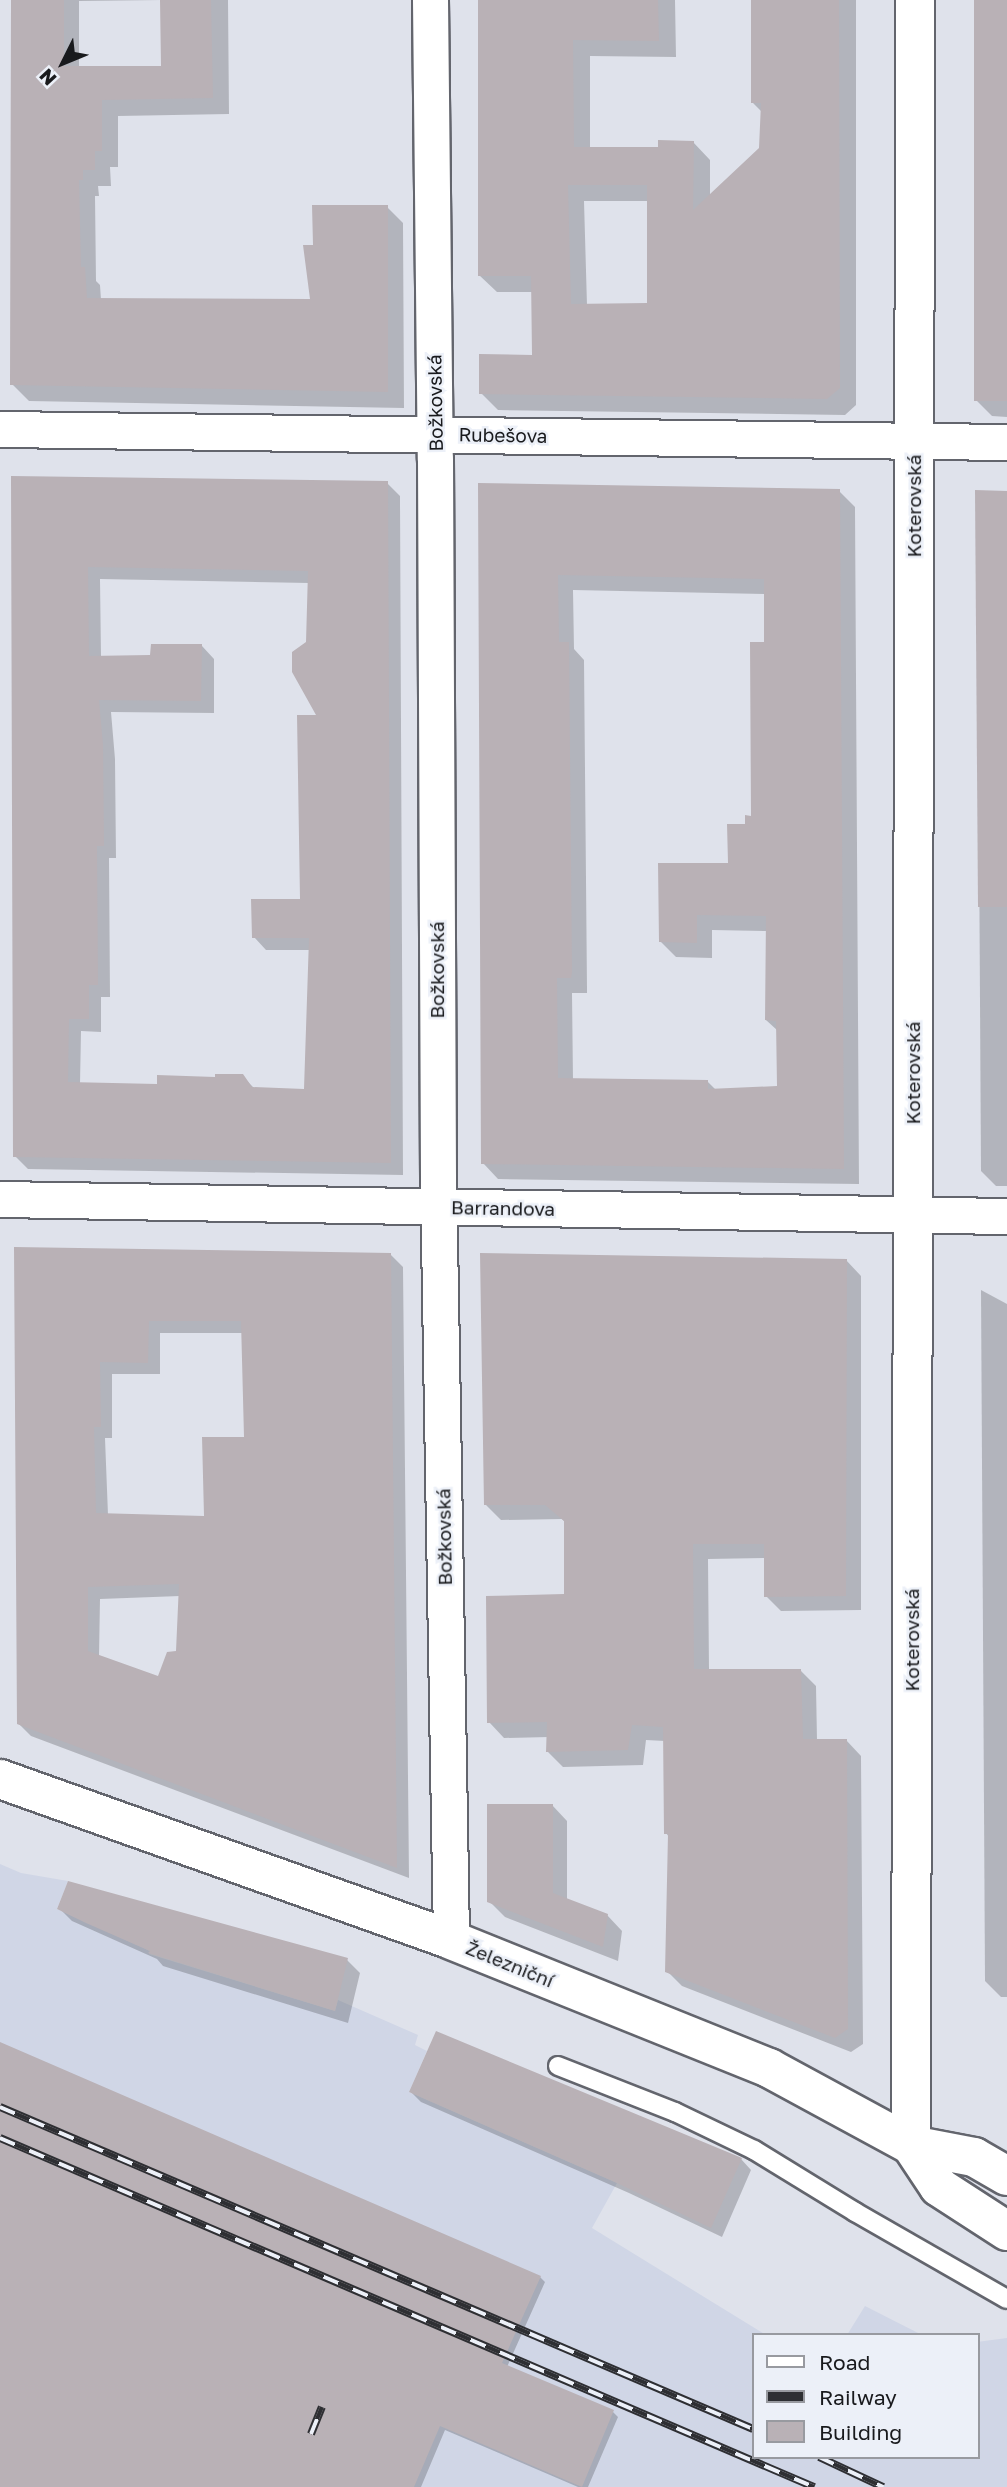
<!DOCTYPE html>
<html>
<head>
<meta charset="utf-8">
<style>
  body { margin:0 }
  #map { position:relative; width:1007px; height:2487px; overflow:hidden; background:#dfe2eb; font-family:"Golos Text",sans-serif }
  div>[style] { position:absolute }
  .built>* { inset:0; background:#d0d6e6 }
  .shadow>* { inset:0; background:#0003 }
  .building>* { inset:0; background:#b9b1b6 }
  .roads { filter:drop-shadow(2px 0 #63656d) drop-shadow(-2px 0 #63656d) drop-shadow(0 2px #63656d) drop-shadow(0 -2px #63656d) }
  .service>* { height:18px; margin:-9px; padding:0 9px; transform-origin:9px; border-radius:9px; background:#fff }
  .minor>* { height:35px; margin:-17.5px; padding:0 17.5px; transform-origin:17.5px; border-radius:17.5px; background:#fff }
  .tertiary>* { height:38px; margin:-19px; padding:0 19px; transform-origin:19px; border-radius:19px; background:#fff }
  .secondary>* { height:38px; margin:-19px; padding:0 19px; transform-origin:19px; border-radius:19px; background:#fff }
  .rail>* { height:8px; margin-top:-4px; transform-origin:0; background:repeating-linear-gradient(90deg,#ecf0f8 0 16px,#2e2f33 0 32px); box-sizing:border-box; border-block:2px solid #2e2f33 }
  span { translate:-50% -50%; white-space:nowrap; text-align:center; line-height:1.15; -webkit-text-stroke:5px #ecf0f8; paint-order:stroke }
  .street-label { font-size:19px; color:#191a1d }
  .legend { position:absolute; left:752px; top:2333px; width:228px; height:126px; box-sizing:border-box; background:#ecf0f8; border:2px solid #989aa0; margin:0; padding:9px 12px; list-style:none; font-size:21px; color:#191a1d }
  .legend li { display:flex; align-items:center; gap:14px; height:35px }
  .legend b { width:35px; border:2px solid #989aa0 }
  .north { position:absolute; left:28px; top:28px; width:70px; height:70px; -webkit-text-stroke:5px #ecf0f8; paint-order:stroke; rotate:227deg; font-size:19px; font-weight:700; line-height:28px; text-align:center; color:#191a1d }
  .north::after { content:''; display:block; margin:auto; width:24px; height:32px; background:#191a1d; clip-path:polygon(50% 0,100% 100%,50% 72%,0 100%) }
</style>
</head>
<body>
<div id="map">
  <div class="built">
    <div style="clip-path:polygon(0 1864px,21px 1873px,68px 1881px,57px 1909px,150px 1951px,149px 1954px,335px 2011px,338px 2000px,418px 2035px,415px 2045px,427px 2051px,409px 2092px,617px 2183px,592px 2228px,766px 2335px,753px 2335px,753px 2457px,977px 2457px,977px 2342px,1007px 2338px,1007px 2487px,0 2487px)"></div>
    <div style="clip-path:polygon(865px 2306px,922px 2335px,847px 2335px)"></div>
  </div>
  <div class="shadow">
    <div style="clip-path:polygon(evenodd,12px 0,228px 0,229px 114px,118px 116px,118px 167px,110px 167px,111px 186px,98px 186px,99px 196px,95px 196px,96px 281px,100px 285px,101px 300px,312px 301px,314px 247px,387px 207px,403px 223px,404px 408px,29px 401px,12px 384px,12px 0,162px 0,162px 68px,79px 68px,79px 1px,162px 0)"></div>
    <div style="clip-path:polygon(evenodd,479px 0,675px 0,676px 57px,590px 56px,590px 149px,659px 149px,693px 142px,710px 160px,710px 197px,761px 149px,762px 112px,753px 103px,752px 0,856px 0,856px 405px,845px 415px,498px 410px,481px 393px,534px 357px,533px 292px,497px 292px,479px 275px,479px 0,584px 201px,648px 201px,649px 305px,587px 305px,584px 201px)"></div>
    <div style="clip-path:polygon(976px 0,1007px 0,1007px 417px,992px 416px,976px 400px)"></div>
    <div style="clip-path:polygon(evenodd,13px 478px,387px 483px,400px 496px,403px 1175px,28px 1169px,15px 1156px,13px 478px,100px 579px,309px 583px,308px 643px,319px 717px,302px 901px,254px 937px,266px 950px,310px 950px,306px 1090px,255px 1089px,242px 1076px,159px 1086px,80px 1084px,81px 1031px,101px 1032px,101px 997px,110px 997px,109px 858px,116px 858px,115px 759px,111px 712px,214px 713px,214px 659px,202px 646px,152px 656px,101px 657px,100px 579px)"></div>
    <div style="clip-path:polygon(evenodd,480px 485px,839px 491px,855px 507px,859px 1184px,498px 1179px,483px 1163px,480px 485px,573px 590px,766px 594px,766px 644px,753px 817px,730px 865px,660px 941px,676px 957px,712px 958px,712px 930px,768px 931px,766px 1020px,778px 1031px,779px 1088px,716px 1090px,707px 1081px,573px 1080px,572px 993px,587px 993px,587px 988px,584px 660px,574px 649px,573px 590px)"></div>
    <div style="clip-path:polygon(977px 492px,1007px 493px,1007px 1186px,996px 1186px,981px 1171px)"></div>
    <div style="clip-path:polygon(evenodd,16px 1249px,390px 1254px,403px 1267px,409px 1878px,31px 1736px,18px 1723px,16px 1249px,160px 1333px,243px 1333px,246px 1439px,206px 1518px,108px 1515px,105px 1438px,112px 1438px,112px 1374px,160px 1374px,160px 1333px,16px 1249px,180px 1596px,177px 1653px,159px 1679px,99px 1657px,100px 1599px,180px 1596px)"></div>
    <div style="clip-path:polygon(846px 1260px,861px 1276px,861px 1610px,781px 1611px,766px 1596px,766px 1558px,708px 1559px,709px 1670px,801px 1671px,816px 1686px,817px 1740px,846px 1740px,861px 1756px,863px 2044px,851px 2052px,682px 1986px,667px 1971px,669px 1837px,666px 1833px,665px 1741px,646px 1740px,643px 1765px,563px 1767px,548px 1752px,549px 1737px,504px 1738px,489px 1722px,566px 1596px,566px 1523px,562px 1519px,501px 1520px,486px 1505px)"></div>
    <div style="clip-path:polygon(981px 1290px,1007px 1304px,1007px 1997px,1001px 1997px,985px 1981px)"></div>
    <div style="clip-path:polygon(552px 1805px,567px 1821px,567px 1900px,607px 1915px,622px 1931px,618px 1961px,505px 1917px,489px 1901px)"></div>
    <div style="clip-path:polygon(59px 1908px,347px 1960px,360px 1973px,348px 2023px,163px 1966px,157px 1959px,72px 1921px)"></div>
    <div style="clip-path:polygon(0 2044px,540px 2277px,545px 2282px,507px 2367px,613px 2412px,618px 2417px,588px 2487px,578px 2487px,445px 2430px,421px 2487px,0 2487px)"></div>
    <div style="clip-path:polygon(411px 2092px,741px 2159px,751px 2170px,722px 2237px,629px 2193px,421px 2102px)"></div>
  </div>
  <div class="building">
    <div style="clip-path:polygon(11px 0,64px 0,64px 66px,161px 66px,160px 0,211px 0,213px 98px,102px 100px,102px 151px,95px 151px,95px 170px,83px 170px,83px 180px,79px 180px,81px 267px,85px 267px,87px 298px,310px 299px,303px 245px,313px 245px,312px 205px,388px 205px,388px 392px,10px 385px)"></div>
    <div style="clip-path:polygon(evenodd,478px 0,658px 0,659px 41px,573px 40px,574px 147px,658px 147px,658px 140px,694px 141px,693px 210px,759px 148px,761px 103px,751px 103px,751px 0,839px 0,840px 388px,827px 399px,479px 394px,479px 354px,532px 355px,531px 276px,478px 276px,478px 0,568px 185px,647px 185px,647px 303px,571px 304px,568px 185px)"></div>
    <div style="clip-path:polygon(974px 0,1007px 0,1007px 401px,974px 401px)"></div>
    <div style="clip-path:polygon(evenodd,11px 476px,388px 481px,391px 1163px,13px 1157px,11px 476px,88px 567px,308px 571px,306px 642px,292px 652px,292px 672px,316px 715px,297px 715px,300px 899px,251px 899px,252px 938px,309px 938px,304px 1089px,252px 1087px,243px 1074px,215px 1074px,215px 1077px,157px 1075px,157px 1084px,68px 1082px,69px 1019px,89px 1019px,89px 985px,98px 985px,97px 846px,104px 846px,103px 745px,99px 700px,201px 701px,202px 644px,151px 644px,150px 655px,89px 656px,88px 567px)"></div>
    <div style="clip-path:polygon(evenodd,478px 483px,840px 489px,844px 1169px,481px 1164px,478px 483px,558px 575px,764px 579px,764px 642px,750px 642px,751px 816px,745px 815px,745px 824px,727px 824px,728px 863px,658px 863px,659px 942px,697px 943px,697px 915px,766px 916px,765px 1020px,776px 1021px,777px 1086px,708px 1089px,708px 1080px,558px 1078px,557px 978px,571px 978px,572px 972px,569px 642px,559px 642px,558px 575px)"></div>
    <div style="clip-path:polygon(975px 490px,1007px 491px,1007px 907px,978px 907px)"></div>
    <div style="clip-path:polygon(evenodd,14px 1247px,391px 1253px,397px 1868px,17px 1724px,14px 1247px,149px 1321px,241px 1321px,244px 1437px,202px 1437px,204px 1516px,96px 1513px,94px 1427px,101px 1427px,100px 1362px,148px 1363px,149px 1321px,14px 1247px,179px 1584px,176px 1651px,167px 1652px,158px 1676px,88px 1651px,88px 1587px,179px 1584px)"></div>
    <div style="clip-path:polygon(480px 1253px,847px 1259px,846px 1596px,764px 1597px,764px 1544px,693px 1544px,694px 1669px,801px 1669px,803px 1739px,847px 1739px,848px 2029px,835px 2038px,665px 1972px,668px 1834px,664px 1834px,663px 1727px,632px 1725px,628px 1750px,546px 1752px,547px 1722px,487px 1723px,486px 1596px,564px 1594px,564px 1521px,545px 1505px,484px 1505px)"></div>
    <div style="clip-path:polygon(487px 1804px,553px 1804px,553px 1893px,608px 1914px,603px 1947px,487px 1902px)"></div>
    <div style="clip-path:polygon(68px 1881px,348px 1958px,335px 2011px,148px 1953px,150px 1951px,86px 1923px,57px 1909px)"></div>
    <div style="clip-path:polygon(436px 2031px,742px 2158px,711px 2228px,617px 2183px,409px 2092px)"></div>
    <div style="clip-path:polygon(0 2042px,541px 2276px,502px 2363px,614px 2410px,582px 2487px,440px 2426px,414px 2487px,0 2487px)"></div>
  </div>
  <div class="roads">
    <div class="service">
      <div style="left:558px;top:2066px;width:126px;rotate:21.5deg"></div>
      <div style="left:675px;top:2112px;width:88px;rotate:25.7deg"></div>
      <div style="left:754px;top:2150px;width:119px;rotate:31.5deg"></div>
      <div style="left:855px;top:2212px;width:175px;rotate:29.8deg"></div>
    </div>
    <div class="minor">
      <div style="left:430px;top:0;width:459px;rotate:89.4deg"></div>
      <div style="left:435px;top:459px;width:719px;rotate:89.76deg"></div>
      <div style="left:438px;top:1178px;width:762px;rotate:89.02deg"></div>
      <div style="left:0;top:429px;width:1007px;rotate:0.74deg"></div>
      <div style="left:0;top:1199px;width:1007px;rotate:0.97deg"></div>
    </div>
    <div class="tertiary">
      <div style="left:911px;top:2145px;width:2145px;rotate:-89.89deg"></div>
    </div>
    <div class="secondary">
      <div style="left:0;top:1779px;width:479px;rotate:19.6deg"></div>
      <div style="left:451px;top:1940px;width:343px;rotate:21.9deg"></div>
      <div style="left:769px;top:2068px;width:162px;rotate:28.5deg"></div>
      <div style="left:911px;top:2145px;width:64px;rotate:10.8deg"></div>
      <div style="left:974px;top:2157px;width:38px;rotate:30deg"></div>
      <div style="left:911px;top:2145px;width:50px;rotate:56.3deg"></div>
      <div style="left:939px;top:2187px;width:81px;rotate:32.9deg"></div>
    </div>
  </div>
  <div class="rail">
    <div style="left:0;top:2107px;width:819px;rotate:23.15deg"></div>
    <div style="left:0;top:2138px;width:886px;rotate:23.21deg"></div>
    <div style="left:311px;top:2434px;width:29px;rotate:-68deg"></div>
    <div style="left:819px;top:2457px;width:71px;rotate:25.1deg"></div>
  </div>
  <div class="street-label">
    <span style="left:435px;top:403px;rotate:-91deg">Božkovská</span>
    <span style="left:503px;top:435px;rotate:1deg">Rubešova</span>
    <span style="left:914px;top:506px;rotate:-90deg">Koterovská</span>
    <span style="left:437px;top:970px;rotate:-90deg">Božkovská</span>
    <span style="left:913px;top:1073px;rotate:-90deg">Koterovská</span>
    <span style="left:503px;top:1208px;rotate:1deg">Barrandova</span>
    <span style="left:444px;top:1537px;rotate:-91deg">Božkovská</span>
    <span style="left:912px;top:1640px;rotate:-90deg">Koterovská</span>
    <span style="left:510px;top:1964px;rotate:22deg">Železniční</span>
  </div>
  <ul class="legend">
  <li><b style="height:9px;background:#fff"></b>Road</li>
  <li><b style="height:9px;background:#2e2f33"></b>Railway</li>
  <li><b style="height:19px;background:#b9b1b6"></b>Building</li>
  </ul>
  <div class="north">N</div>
</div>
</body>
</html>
